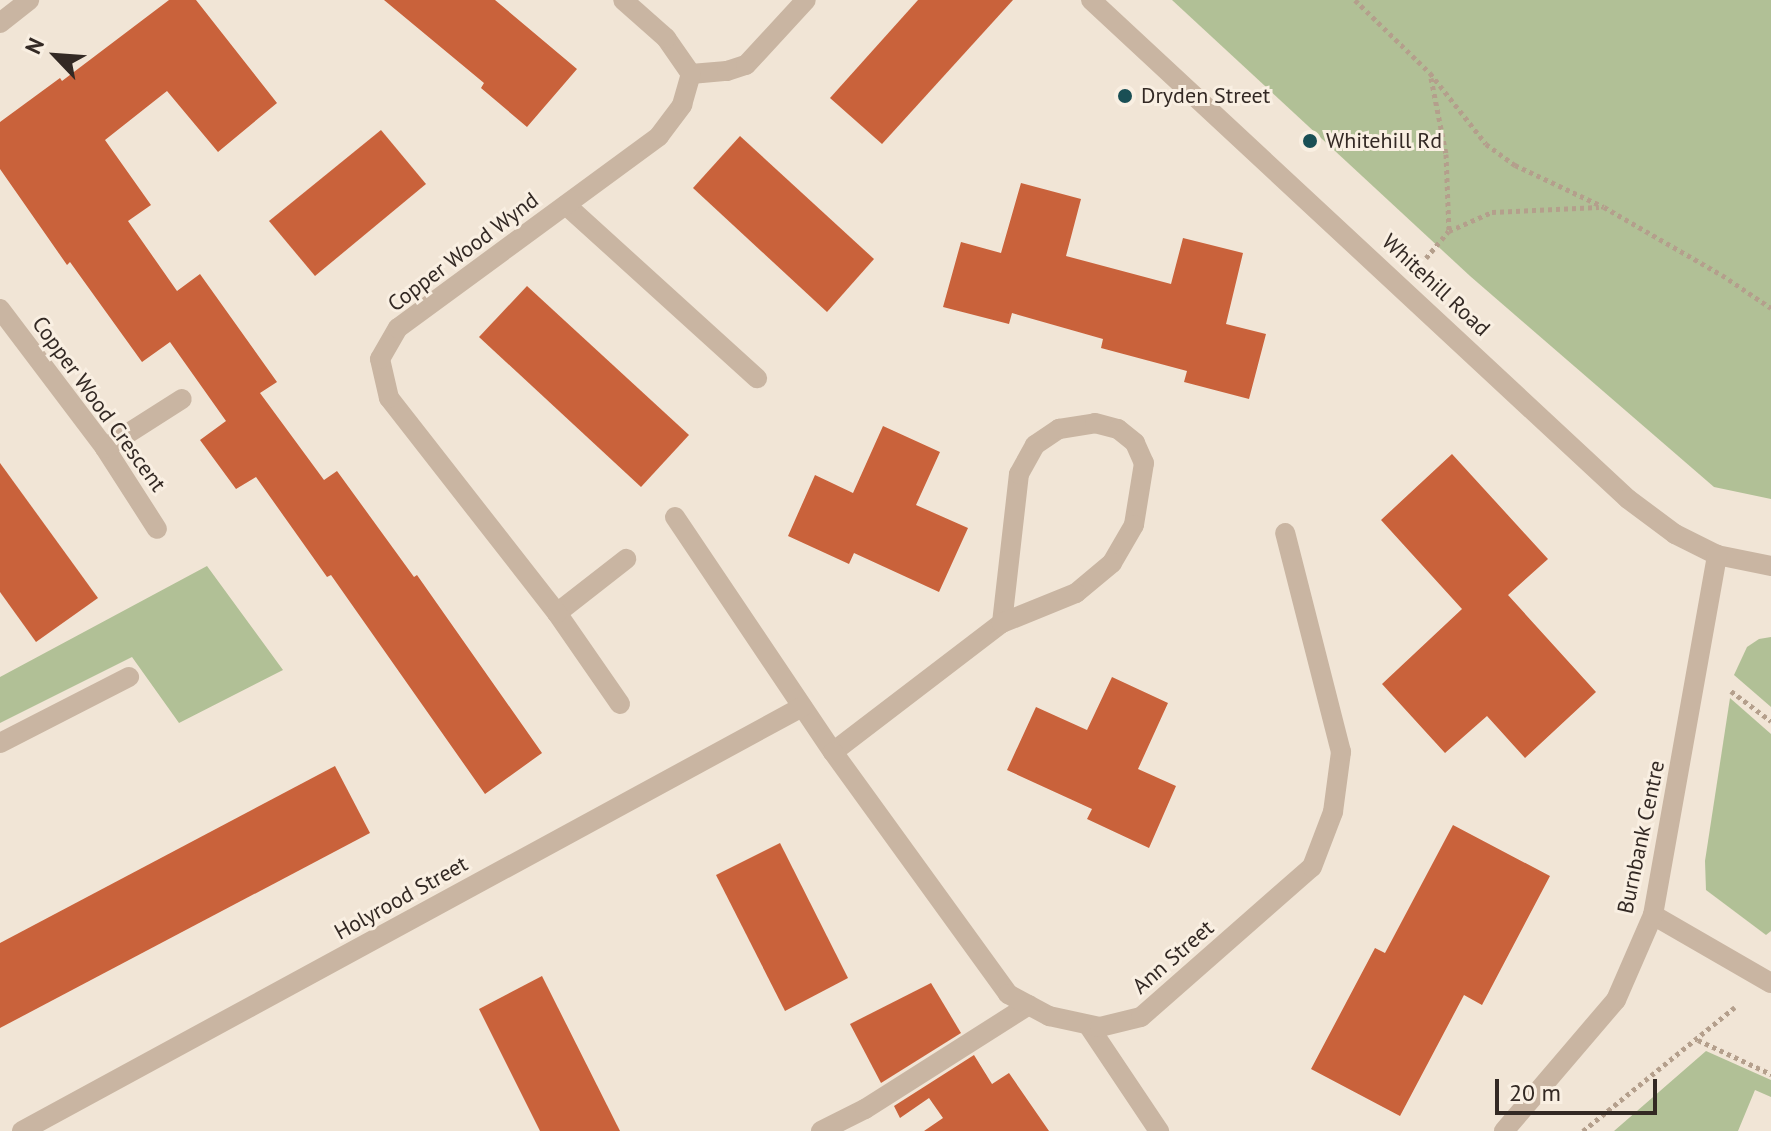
<!DOCTYPE html>
<html>
<head>
<meta charset="utf-8">
<style>
  body { margin:0 }
  #map { position:relative; width:1771px; height:1131px; overflow:hidden; background:#f1e5d6; font-family:"PT Sans",sans-serif }
  div>[style] { position:absolute }
  .green>* { inset:0; background:#b1c096 }
  .building>* { inset:0; background:#c9623b }
  .path>* { height:5px; margin-top:-2.5px; transform-origin:0; background:repeating-linear-gradient(90deg,#b49f8c 0 4px,transparent 0 8px) }
  .lane>* { height:20px; margin:-10px; padding:0 10px; transform-origin:10px; border-radius:10px; background:#c9b5a2 }
  .street>* { height:20px; margin:-10px; padding:0 10px; transform-origin:10px; border-radius:10px; background:#c9b5a2 }
  .dots>* { width:22px; height:22px; translate:-50% -50%; box-sizing:border-box; border:4px solid #f9efe2; border-radius:50% }
  span { translate:-50% -50%; white-space:nowrap; text-align:center; line-height:1.15; -webkit-text-stroke:6px #f9efe2; paint-order:stroke }
  .poi-label { font-size:22px; color:#332924 }
  .left { translate:0 -50%; text-align:left }
  .street-label { font-size:22px; color:#332924 }
  .north { position:absolute; left:16px; top:16px; width:80px; height:80px; -webkit-text-stroke:6px #f9efe2; paint-order:stroke; rotate:295deg; font-size:22px; font-weight:700; line-height:32px; text-align:center; color:#332924 }
  .north::after { content:''; display:block; margin:auto; width:28px; height:36px; background:#332924; clip-path:polygon(50% 0,100% 100%,50% 72%,0 100%) }
  .scale { position:absolute; left:1495px; top:1079px; width:162px; height:36px; box-sizing:border-box; border:4px solid #332924; border-top:0; padding-left:10px; font-size:24px; line-height:28px; white-space:nowrap; color:#332924; -webkit-text-stroke:6px #f9efe2; paint-order:stroke }
</style>
</head>
<body>
<div id="map">
  <div class="green">
    <div style="clip-path:polygon(1172px 0,1771px 0,1771px 499px,1714px 487px,1470px 276px)"></div>
    <div style="clip-path:polygon(207px 566px,283px 670px,179px 723px,132px 657px,0 723px,0 677px)"></div>
    <div style="clip-path:polygon(1771px 637px,1771px 707px,1734px 675px,1747px 647px,1759px 639px)"></div>
    <div style="clip-path:polygon(1730px 698px,1771px 734px,1771px 931px,1766px 935px,1706px 890px,1705px 861px)"></div>
    <div style="clip-path:polygon(1706px 1051px,1771px 1080px,1771px 1097px,1755px 1090px,1738px 1131px,1614px 1131px)"></div>
  </div>
  <div class="building">
    <div style="clip-path:polygon(169px 0,196px 0,277px 103px,218px 152px,167px 91px,105px 140px,151px 205px,128px 221px,177px 291px,200px 274px,277px 382px,260px 393px,324px 480px,337px 471px,414px 577px,417px 575px,542px 753px,485px 794px,331px 575px,327px 577px,256px 477px,236px 489px,200px 440px,226px 421px,170px 342px,142px 362px,70px 262px,67px 265px,0 169px,0 122px,60px 78px,62px 81px)"></div>
    <div style="clip-path:polygon(384px 0,495px 0,577px 69px,527px 127px,481px 88px,484px 83px)"></div>
    <div style="clip-path:polygon(918px 0,1013px 0,882px 144px,830px 98px)"></div>
    <div style="clip-path:polygon(381px 130px,426px 184px,315px 276px,269px 221px)"></div>
    <div style="clip-path:polygon(740px 136px,874px 259px,827px 312px,693px 188px)"></div>
    <div style="clip-path:polygon(1021px 183px,1081px 199px,1066px 256px,1171px 284px,1183px 238px,1243px 253px,1226px 324px,1266px 334px,1249px 399px,1184px 382px,1187px 371px,1101px 348px,1103px 339px,1012px 313px,1009px 324px,943px 307px,961px 242px,1001px 253px)"></div>
    <div style="clip-path:polygon(527px 286px,689px 435px,641px 487px,479px 337px)"></div>
    <div style="clip-path:polygon(883px 426px,940px 452px,916px 505px,968px 528px,939px 592px,854px 553px,849px 564px,788px 536px,815px 475px,853px 493px)"></div>
    <div style="clip-path:polygon(1452px 454px,1548px 559px,1508px 595px,1596px 692px,1525px 758px,1487px 716px,1445px 753px,1382px 684px,1462px 609px,1381px 520px)"></div>
    <div style="clip-path:polygon(0 463px,98px 598px,36px 642px,0 592px)"></div>
    <div style="clip-path:polygon(1112px 677px,1168px 703px,1138px 769px,1176px 786px,1149px 848px,1087px 819px,1092px 809px,1007px 770px,1036px 707px,1087px 730px)"></div>
    <div style="clip-path:polygon(335px 766px,370px 833px,0 1028px,0 943px)"></div>
    <div style="clip-path:polygon(1453px 825px,1550px 876px,1482px 1005px,1464px 995px,1400px 1116px,1311px 1069px,1375px 948px,1385px 953px)"></div>
    <div style="clip-path:polygon(780px 843px,848px 978px,785px 1011px,716px 875px)"></div>
    <div style="clip-path:polygon(542px 976px,620px 1131px,540px 1131px,479px 1009px)"></div>
    <div style="clip-path:polygon(931px 983px,961px 1033px,881px 1083px,850px 1024px)"></div>
    <div style="clip-path:polygon(974px 1055px,992px 1084px,1009px 1073px,1049px 1131px,924px 1131px,943px 1118px,929px 1098px,900px 1118px,894px 1106px)"></div>
  </div>
  <div class="path">
    <div style="left:1355px;top:0;width:105px;rotate:44.2deg"></div>
    <div style="left:1430px;top:73px;width:90px;rotate:51.7deg"></div>
    <div style="left:1486px;top:144px;width:36px;rotate:36deg"></div>
    <div style="left:1515px;top:165px;width:98px;rotate:25.3deg"></div>
    <div style="left:1604px;top:207px;width:136px;rotate:30deg"></div>
    <div style="left:1722px;top:275px;width:59px;rotate:34deg"></div>
    <div style="left:1431px;top:78px;width:77px;rotate:78.8deg"></div>
    <div style="left:1446px;top:154px;width:77px;rotate:87.8deg"></div>
    <div style="left:1426px;top:258px;width:35px;rotate:-50deg"></div>
    <div style="left:1449px;top:231px;width:47px;rotate:-23.8deg"></div>
    <div style="left:1492px;top:212px;width:107px;rotate:-2.7deg"></div>
    <div style="left:1731px;top:691px;width:50px;rotate:36.9deg"></div>
    <div style="left:1698px;top:1040px;width:81px;rotate:25deg"></div>
    <div style="left:1583px;top:1131px;width:196px;rotate:-39.2deg"></div>
  </div>
  <div class="lane">
    <div style="left:0;top:743px;width:145px;rotate:-27.1deg"></div>
    <div style="left:833px;top:752px;width:213px;rotate:-37.4deg"></div>
    <div style="left:1002px;top:623px;width:150px;rotate:-83.5deg"></div>
    <div style="left:1019px;top:474px;width:33px;rotate:-61deg"></div>
    <div style="left:1035px;top:445px;width:29px;rotate:-34deg"></div>
    <div style="left:1059px;top:429px;width:36px;rotate:-9deg"></div>
    <div style="left:1095px;top:423px;width:24px;rotate:15deg"></div>
    <div style="left:1118px;top:429px;width:22px;rotate:39deg"></div>
    <div style="left:1135px;top:443px;width:22px;rotate:66deg"></div>
    <div style="left:1144px;top:463px;width:63px;rotate:99.2deg"></div>
    <div style="left:1134px;top:525px;width:44px;rotate:120.1deg"></div>
    <div style="left:1112px;top:563px;width:47px;rotate:140.2deg"></div>
    <div style="left:1076px;top:593px;width:80px;rotate:157.9deg"></div>
    <div style="left:1088px;top:1025px;width:128px;rotate:56.2deg"></div>
    <div style="left:821px;top:1131px;width:49px;rotate:-26.6deg"></div>
    <div style="left:865px;top:1109px;width:194px;rotate:-32.4deg"></div>
  </div>
  <div class="street">
    <div style="left:1091px;top:0;width:733px;rotate:42.9deg"></div>
    <div style="left:1628px;top:499px;width:59px;rotate:36.7deg"></div>
    <div style="left:1675px;top:534px;width:47px;rotate:26.6deg"></div>
    <div style="left:1717px;top:555px;width:55px;rotate:11.5deg"></div>
    <div style="left:0;top:23px;width:37px;rotate:-38deg"></div>
    <div style="left:691px;top:74px;width:36px;rotate:-5deg"></div>
    <div style="left:727px;top:71px;width:20px;rotate:-18deg"></div>
    <div style="left:746px;top:65px;width:88px;rotate:-47.3deg"></div>
    <div style="left:566px;top:205px;width:258px;rotate:42.2deg"></div>
    <div style="left:0;top:309px;width:174px;rotate:52.9deg"></div>
    <div style="left:105px;top:448px;width:96px;rotate:57.3deg"></div>
    <div style="left:105px;top:448px;width:91px;rotate:-32.5deg"></div>
    <div style="left:675px;top:517px;width:283px;rotate:56.1deg"></div>
    <div style="left:833px;top:752px;width:299px;rotate:54.1deg"></div>
    <div style="left:1008px;top:994px;width:47px;rotate:28.2deg"></div>
    <div style="left:1049px;top:1016px;width:52px;rotate:12.2deg"></div>
    <div style="left:1100px;top:1027px;width:42px;rotate:-13.7deg"></div>
    <div style="left:1141px;top:1017px;width:227px;rotate:-41.3deg"></div>
    <div style="left:1312px;top:867px;width:59px;rotate:-69.1deg"></div>
    <div style="left:1333px;top:812px;width:61px;rotate:-82.4deg"></div>
    <div style="left:1341px;top:752px;width:226px;rotate:-104.3deg"></div>
    <div style="left:557px;top:613px;width:88px;rotate:-38deg"></div>
    <div style="left:620px;top:704px;width:111px;rotate:-124.7deg"></div>
    <div style="left:557px;top:613px;width:273px;rotate:-128deg"></div>
    <div style="left:389px;top:398px;width:40px;rotate:-103deg"></div>
    <div style="left:380px;top:359px;width:36px;rotate:-60deg"></div>
    <div style="left:398px;top:328px;width:324px;rotate:-36.3deg"></div>
    <div style="left:659px;top:136px;width:39px;rotate:-53deg"></div>
    <div style="left:682px;top:105px;width:32px;rotate:-74deg"></div>
    <div style="left:691px;top:74px;width:44px;rotate:-124.8deg"></div>
    <div style="left:666px;top:38px;width:57px;rotate:-138.5deg"></div>
    <div style="left:1653px;top:915px;width:136px;rotate:30deg"></div>
    <div style="left:22px;top:1131px;width:888px;rotate:-28.53deg"></div>
    <div style="left:1504px;top:1131px;width:172px;rotate:-49.5deg"></div>
    <div style="left:1616px;top:1000px;width:93px;rotate:-66.5deg"></div>
    <div style="left:1653px;top:915px;width:366px;rotate:-79.9deg"></div>
  </div>
  <div class="dots">
    <div style="left:1125px;top:96px;background:#1a4f55"></div>
    <div style="left:1310px;top:141px;background:#1a4f55"></div>
  </div>
  <div class="poi-label">
    <span class="left" style="left:1141px;top:96px">Dryden Street</span>
    <span class="left" style="left:1326px;top:141px">Whitehill Rd</span>
  </div>
  <div class="street-label">
    <span style="left:463px;top:252px;rotate:-37deg">Copper Wood Wynd</span>
    <span style="left:1436px;top:285px;rotate:43deg">Whitehill Road</span>
    <span style="left:99px;top:404px;rotate:54deg">Copper Wood Crescent</span>
    <span style="left:1641px;top:837px;rotate:-78deg">Burnbank Centre</span>
    <span style="left:401px;top:898px;rotate:-29deg">Holyrood Street</span>
    <span style="left:1173px;top:957px;rotate:-41deg">Ann Street</span>
  </div>
  <div class="north">N</div>
  <div class="scale">20 m</div>
</div>
</body>
</html>
